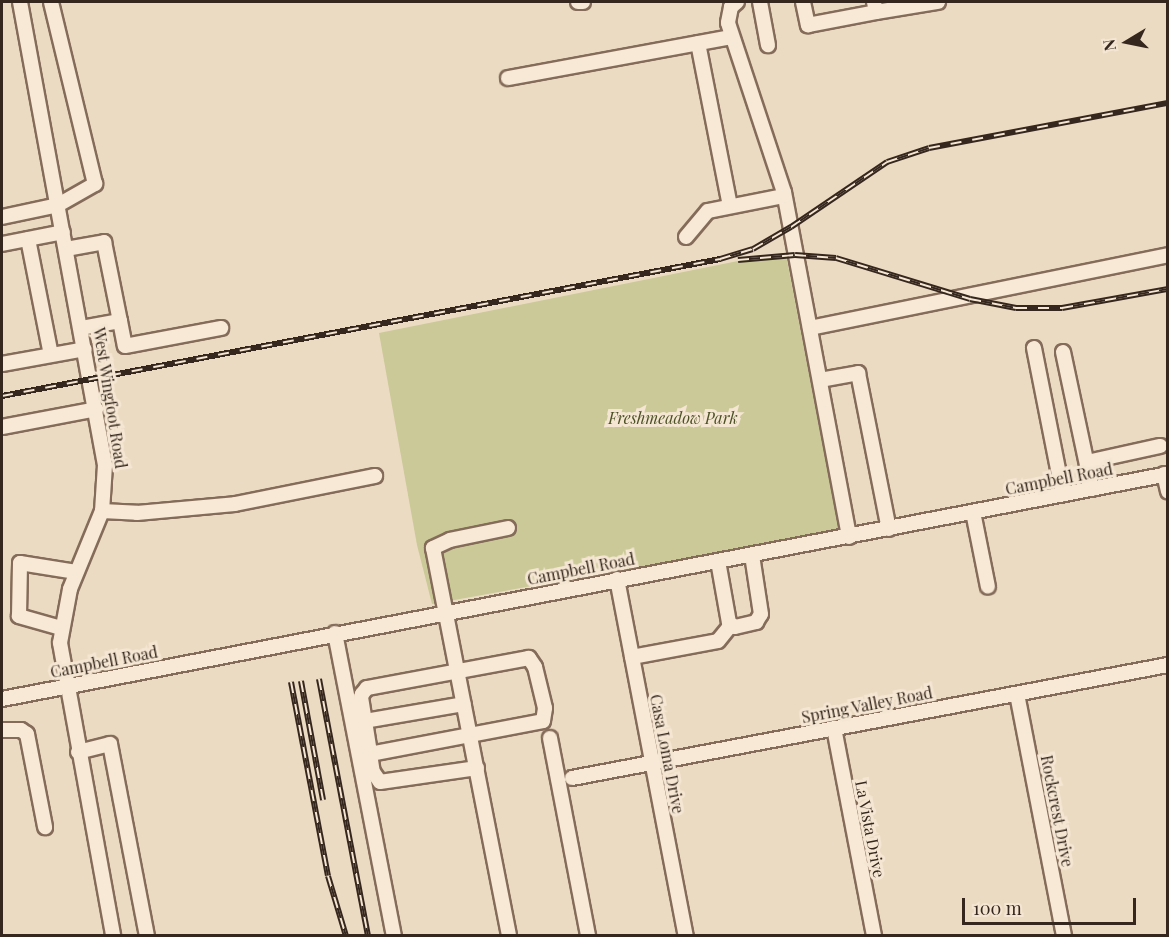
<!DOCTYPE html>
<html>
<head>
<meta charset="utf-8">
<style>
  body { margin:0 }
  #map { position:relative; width:1169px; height:937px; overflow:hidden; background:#ecdbc3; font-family:"Playfair Display",serif }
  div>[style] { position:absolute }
  .green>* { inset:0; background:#cac997 }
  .roads { filter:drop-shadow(2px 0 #856c5a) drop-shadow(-2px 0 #856c5a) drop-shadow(0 2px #856c5a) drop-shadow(0 -2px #856c5a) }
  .minor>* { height:14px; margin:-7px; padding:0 7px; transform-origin:7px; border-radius:7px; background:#f7e9d6 }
  .rail>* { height:6px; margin-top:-3px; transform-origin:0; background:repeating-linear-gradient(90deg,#f4e6d2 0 11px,#36271e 0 22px); box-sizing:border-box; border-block:2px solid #36271e }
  span { translate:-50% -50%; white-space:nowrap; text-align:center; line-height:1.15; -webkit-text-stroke:6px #f4e6d2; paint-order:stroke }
  .street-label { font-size:16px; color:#36271e }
  .park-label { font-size:16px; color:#4c5125; font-style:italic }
  .frame { position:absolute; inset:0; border:3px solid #36271e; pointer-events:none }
  .north { position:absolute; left:1097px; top:12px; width:60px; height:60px; -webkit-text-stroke:4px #f4e6d2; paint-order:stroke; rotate:260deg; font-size:16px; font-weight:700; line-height:24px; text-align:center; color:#36271e }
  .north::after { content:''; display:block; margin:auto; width:21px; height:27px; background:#36271e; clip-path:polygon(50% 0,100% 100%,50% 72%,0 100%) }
  .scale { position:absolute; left:962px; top:898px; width:174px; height:27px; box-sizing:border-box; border:3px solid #36271e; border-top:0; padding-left:8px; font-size:18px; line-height:21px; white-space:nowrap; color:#36271e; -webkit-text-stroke:4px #f4e6d2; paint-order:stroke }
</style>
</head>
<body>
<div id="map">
  <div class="green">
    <div style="clip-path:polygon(786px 255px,839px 531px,432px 604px,417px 545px,379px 333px,753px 258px)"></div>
  </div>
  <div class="roads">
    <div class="minor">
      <div style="left:20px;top:2px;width:471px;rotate:79.6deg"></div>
      <div style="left:105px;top:465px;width:46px;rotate:93.7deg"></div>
      <div style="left:102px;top:511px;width:84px;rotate:112.3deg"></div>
      <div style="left:70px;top:589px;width:55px;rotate:100.5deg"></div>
      <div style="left:60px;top:643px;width:298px;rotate:79.7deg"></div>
      <div style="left:578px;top:2px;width:5px"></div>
      <div style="left:737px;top:2px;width:8px;rotate:140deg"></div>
      <div style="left:731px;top:7px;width:16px;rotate:101deg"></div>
      <div style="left:728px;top:23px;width:178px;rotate:71.7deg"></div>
      <div style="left:784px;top:192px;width:351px;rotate:79.3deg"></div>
      <div style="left:760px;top:2px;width:44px;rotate:79.5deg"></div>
      <div style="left:803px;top:2px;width:24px;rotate:78deg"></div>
      <div style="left:808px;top:25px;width:69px;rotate:-10.8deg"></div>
      <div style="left:874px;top:2px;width:10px;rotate:79deg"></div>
      <div style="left:876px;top:12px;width:63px;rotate:-9.2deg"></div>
      <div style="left:698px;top:43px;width:166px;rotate:78.9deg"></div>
      <div style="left:508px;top:78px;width:227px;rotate:-10.4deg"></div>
      <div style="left:2px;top:217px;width:57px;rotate:-12.1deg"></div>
      <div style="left:58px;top:205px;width:43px;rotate:-29.6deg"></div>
      <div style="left:95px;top:184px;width:187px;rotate:-103.6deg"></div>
      <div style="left:686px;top:237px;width:34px;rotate:-50deg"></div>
      <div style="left:708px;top:211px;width:77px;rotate:-11.2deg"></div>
      <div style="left:28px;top:239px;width:118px;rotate:78.8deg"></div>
      <div style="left:2px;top:244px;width:62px;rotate:-11.1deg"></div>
      <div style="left:66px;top:249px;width:39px;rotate:-10deg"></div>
      <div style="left:104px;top:242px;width:81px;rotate:78.6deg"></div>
      <div style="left:120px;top:321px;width:39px;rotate:170deg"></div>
      <div style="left:120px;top:321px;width:25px;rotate:79deg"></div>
      <div style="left:125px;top:346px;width:98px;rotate:-10.6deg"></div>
      <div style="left:810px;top:328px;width:365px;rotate:-11.5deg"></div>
      <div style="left:1034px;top:348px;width:149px;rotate:78.8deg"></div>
      <div style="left:1063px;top:352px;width:140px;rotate:78deg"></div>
      <div style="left:2px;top:364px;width:84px;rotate:-10.2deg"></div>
      <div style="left:820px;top:380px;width:39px;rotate:-10deg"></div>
      <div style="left:858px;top:373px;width:159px;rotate:78.8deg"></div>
      <div style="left:2px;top:427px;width:96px;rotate:-10.8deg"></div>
      <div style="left:1087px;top:462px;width:75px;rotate:-12.4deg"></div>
      <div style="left:1164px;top:474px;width:18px;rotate:77deg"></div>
      <div style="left:102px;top:511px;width:35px;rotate:3deg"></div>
      <div style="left:137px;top:513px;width:98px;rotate:-5.2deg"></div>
      <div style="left:235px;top:504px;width:143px;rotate:-11.3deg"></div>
      <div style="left:973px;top:512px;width:76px;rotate:78.7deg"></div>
      <div style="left:508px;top:528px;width:59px;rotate:168.3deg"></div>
      <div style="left:450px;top:540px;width:19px;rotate:155deg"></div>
      <div style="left:433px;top:548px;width:395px;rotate:78.9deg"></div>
      <div style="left:718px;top:561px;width:63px;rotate:79.9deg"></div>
      <div style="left:729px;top:623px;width:7px;rotate:34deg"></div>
      <div style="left:735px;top:627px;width:22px;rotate:-13deg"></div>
      <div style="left:756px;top:622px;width:9px;rotate:-58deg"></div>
      <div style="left:761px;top:614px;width:60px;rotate:-98.7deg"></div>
      <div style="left:617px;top:579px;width:364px;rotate:79.1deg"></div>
      <div style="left:61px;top:628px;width:44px;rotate:-164.1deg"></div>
      <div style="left:19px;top:616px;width:53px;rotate:-88.9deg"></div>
      <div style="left:20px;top:563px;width:57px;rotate:9.1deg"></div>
      <div style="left:335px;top:633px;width:309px;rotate:79deg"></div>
      <div style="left:632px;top:657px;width:87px;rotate:-10.5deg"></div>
      <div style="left:718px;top:641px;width:21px;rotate:-51deg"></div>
      <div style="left:1017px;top:694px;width:247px;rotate:79deg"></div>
      <div style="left:2px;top:699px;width:1188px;rotate:-10.92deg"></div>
      <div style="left:365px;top:721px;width:100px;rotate:-9.7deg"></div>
      <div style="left:834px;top:728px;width:212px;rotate:79.1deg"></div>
      <div style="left:2px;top:730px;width:19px"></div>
      <div style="left:21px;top:730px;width:7px;rotate:34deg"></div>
      <div style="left:27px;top:734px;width:95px;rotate:79deg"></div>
      <div style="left:550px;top:738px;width:202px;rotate:79.1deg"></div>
      <div style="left:78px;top:752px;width:33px;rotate:-14deg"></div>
      <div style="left:110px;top:744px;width:196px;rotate:79.1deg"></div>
      <div style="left:370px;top:754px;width:176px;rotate:-10.8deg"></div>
      <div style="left:543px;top:721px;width:13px;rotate:-81deg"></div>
      <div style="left:545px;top:708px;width:42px;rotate:-103.7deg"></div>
      <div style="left:535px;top:667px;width:11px;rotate:-124deg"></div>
      <div style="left:529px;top:658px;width:165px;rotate:169.5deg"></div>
      <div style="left:367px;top:688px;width:8px;rotate:130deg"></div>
      <div style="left:362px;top:694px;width:3px;rotate:108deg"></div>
      <div style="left:361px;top:697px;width:24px;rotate:81deg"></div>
      <div style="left:365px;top:721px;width:33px;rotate:81deg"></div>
      <div style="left:370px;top:754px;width:18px;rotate:81deg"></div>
      <div style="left:373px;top:772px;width:12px;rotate:55deg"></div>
      <div style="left:380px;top:782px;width:98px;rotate:-8.2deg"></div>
      <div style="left:572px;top:778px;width:607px;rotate:-10.74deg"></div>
    </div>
  </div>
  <div class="rail">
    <div style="left:738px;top:260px;width:57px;rotate:-5deg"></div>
    <div style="left:795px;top:255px;width:41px;rotate:4.2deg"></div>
    <div style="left:836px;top:258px;width:140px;rotate:17deg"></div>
    <div style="left:970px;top:299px;width:47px;rotate:11.1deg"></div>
    <div style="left:1016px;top:308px;width:46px"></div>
    <div style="left:1062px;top:308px;width:108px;rotate:-10.2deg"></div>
    <div style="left:2px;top:396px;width:731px;rotate:-10.8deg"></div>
    <div style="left:720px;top:259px;width:34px;rotate:-17deg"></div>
    <div style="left:753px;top:249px;width:44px;rotate:-30.1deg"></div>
    <div style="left:791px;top:227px;width:116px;rotate:-34.1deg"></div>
    <div style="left:887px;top:162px;width:44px;rotate:-18.4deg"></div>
    <div style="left:929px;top:148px;width:243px;rotate:-10.7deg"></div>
    <div style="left:319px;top:679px;width:262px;rotate:79.2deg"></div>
    <div style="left:301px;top:681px;width:121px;rotate:79.5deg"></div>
    <div style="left:291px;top:682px;width:197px;rotate:79.2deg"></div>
    <div style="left:328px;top:876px;width:63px;rotate:73.3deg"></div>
  </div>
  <div class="street-label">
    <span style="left:110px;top:398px;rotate:81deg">West Wingfoot Road</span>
    <span style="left:1059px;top:479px;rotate:-11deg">Campbell Road</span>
    <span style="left:581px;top:569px;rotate:-11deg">Campbell Road</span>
    <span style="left:104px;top:662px;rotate:-11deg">Campbell Road</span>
    <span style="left:867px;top:705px;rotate:-11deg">Spring Valley Road</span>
    <span style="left:667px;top:754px;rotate:79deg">Casa Loma Drive</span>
    <span style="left:1057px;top:811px;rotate:79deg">Rockcrest Drive</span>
    <span style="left:870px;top:829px;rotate:79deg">La Vista Drive</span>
  </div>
  <div class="park-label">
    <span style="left:673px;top:418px">Freshmeadow Park</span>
  </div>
  <div class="frame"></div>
  <div class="north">N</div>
  <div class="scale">100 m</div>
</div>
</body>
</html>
